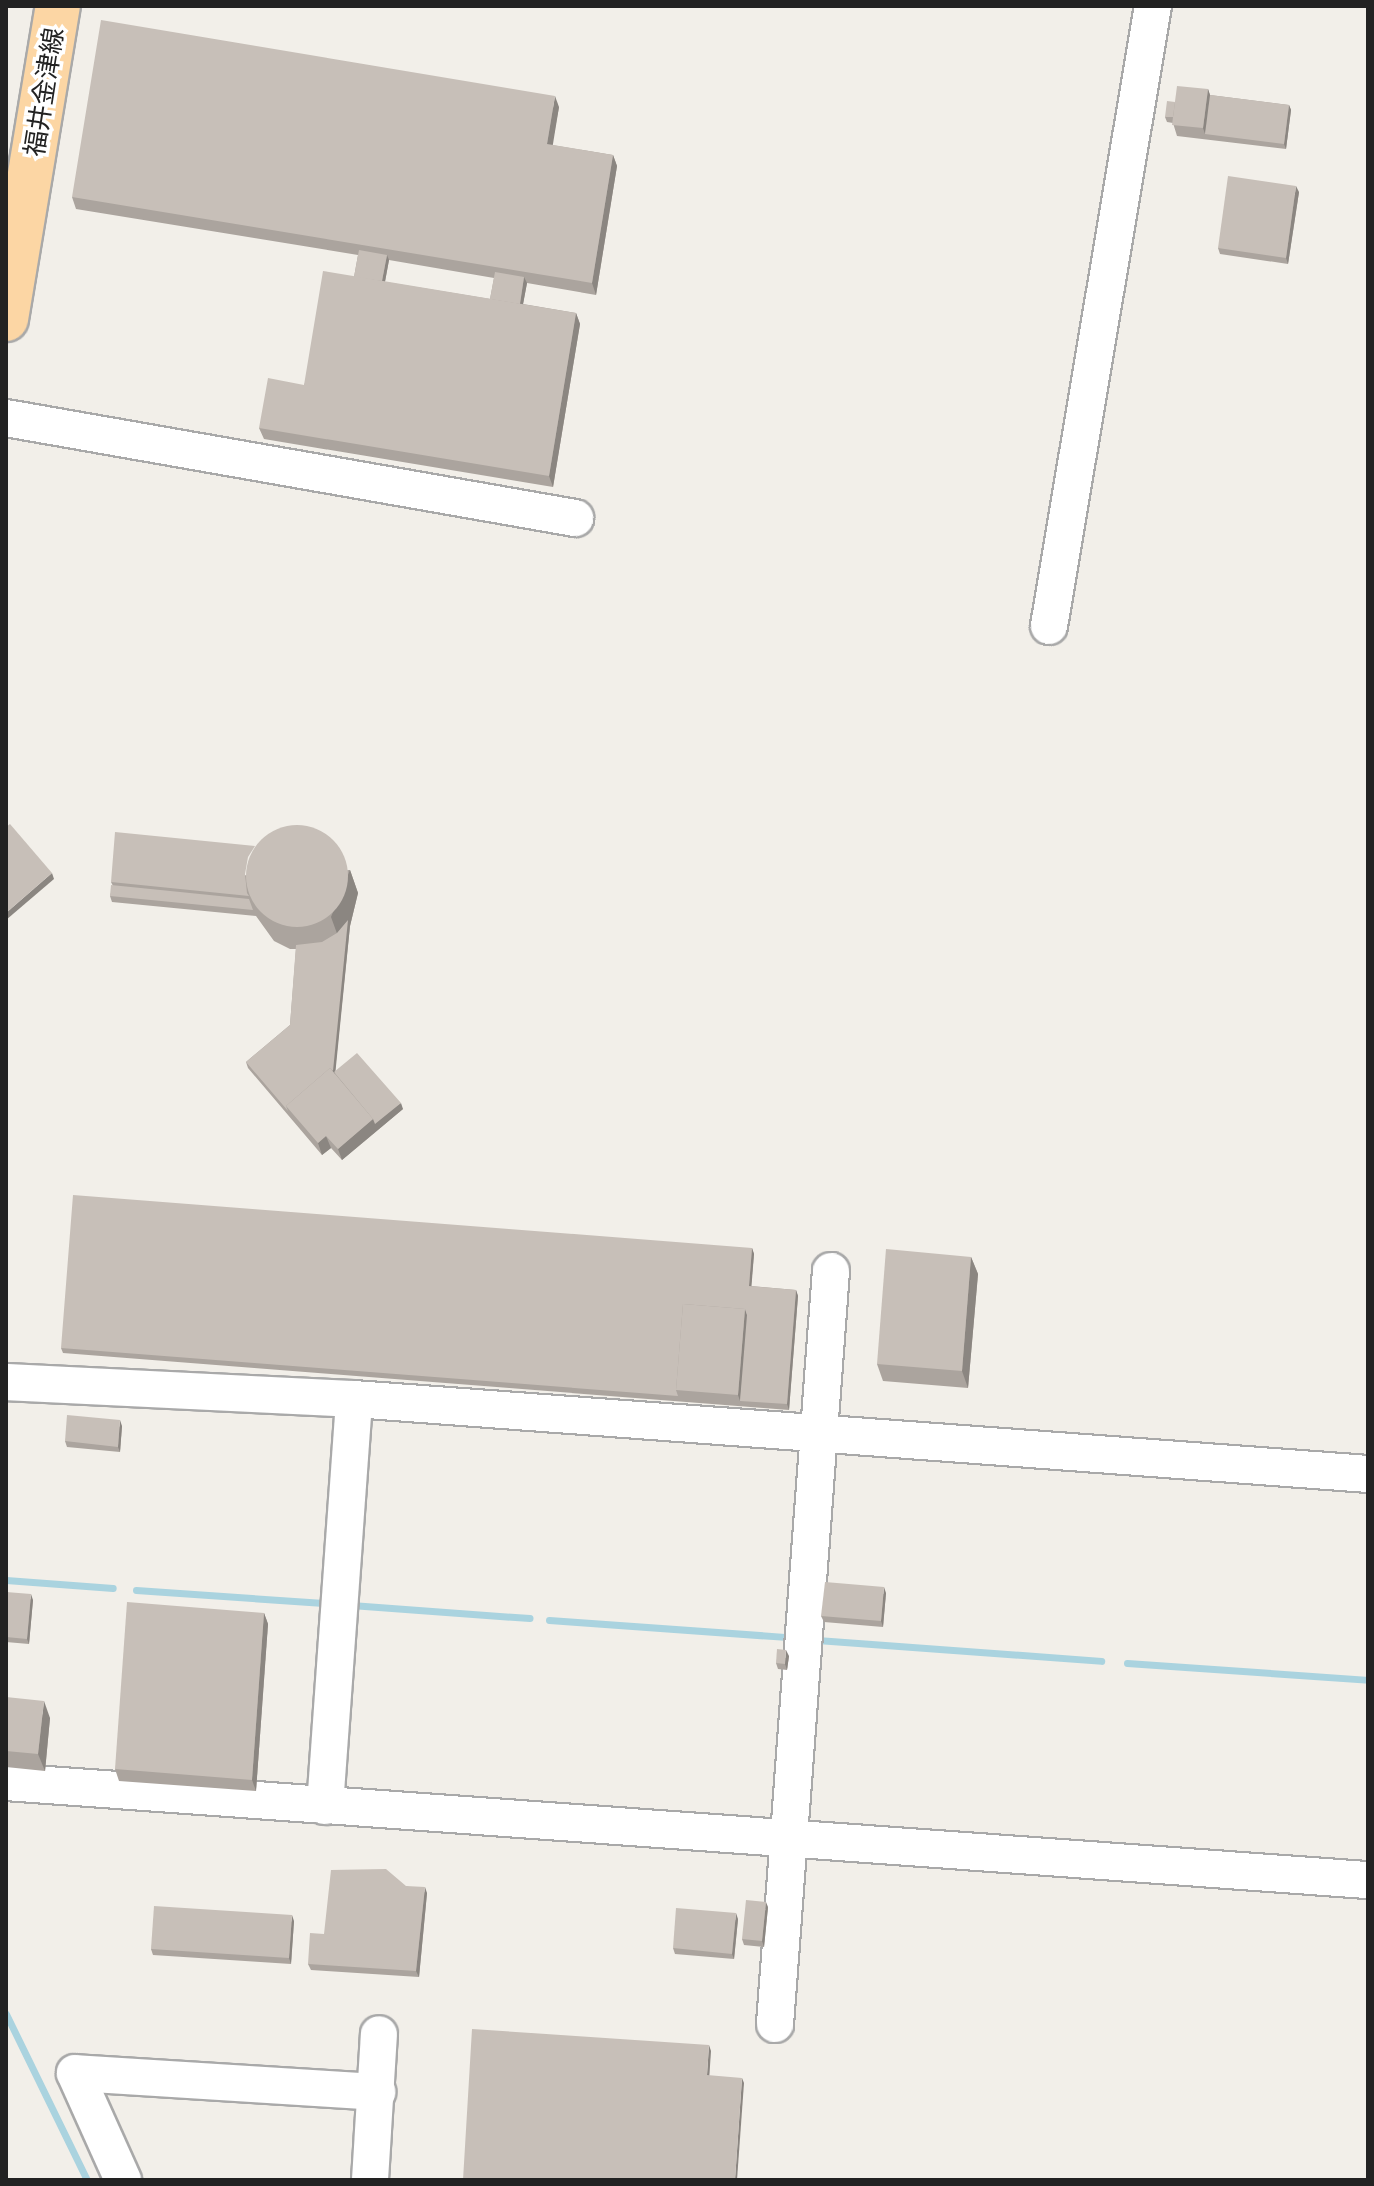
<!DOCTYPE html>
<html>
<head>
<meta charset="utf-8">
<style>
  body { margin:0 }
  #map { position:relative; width:1374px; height:2186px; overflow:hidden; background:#f2efe9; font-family:"IBM Plex Sans","Noto Sans JP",sans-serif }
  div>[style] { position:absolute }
  .stream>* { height:7px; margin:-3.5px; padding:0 3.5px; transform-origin:3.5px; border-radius:3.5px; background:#aad3df }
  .roads { filter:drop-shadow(2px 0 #a9a9a9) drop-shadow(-2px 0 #a9a9a9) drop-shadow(0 2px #a9a9a9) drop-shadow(0 -2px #a9a9a9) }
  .minor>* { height:36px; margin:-18px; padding:0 18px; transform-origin:18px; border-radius:18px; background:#fff }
  .major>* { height:44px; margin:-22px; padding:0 22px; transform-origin:22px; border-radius:22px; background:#fcd6a4 }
  .wall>* { inset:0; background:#aba49e }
  .shaded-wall>* { inset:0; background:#8b8681 }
  .building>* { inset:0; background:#c7bfb8 }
  .round { border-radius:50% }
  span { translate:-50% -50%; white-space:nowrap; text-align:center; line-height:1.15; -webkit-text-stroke:7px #fff; paint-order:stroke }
  .street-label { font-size:26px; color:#222 }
  .frame { position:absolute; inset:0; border:8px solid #222; pointer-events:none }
</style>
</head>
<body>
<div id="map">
  <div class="stream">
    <div style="left:6px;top:1580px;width:107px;rotate:4.3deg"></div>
    <div style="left:136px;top:1590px;width:188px;rotate:4deg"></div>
    <div style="left:351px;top:1605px;width:179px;rotate:4.2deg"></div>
    <div style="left:549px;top:1620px;width:236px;rotate:4.1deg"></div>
    <div style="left:817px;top:1640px;width:285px;rotate:4.2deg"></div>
    <div style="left:1127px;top:1663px;width:242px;rotate:4deg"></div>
    <div style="left:6px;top:2014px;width:185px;rotate:64deg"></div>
  </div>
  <div class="roads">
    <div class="minor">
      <div style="left:6px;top:418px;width:578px;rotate:9.97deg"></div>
      <div style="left:1049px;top:626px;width:629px;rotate:-80.48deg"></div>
      <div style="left:6px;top:1382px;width:348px;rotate:2.8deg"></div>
      <div style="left:354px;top:1399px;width:1017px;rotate:4.23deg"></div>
      <div style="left:6px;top:1782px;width:1366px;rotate:4.12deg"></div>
      <div style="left:325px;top:1806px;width:408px;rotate:-85.9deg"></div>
      <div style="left:775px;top:2024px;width:755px;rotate:-85.75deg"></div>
      <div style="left:123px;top:2180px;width:117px;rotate:-114.2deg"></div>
      <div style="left:75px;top:2073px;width:303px;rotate:3.6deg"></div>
      <div style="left:370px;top:2180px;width:146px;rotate:-86.5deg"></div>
    </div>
    <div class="major">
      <div style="left:6px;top:319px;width:317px;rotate:-80.6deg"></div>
    </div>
  </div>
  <div class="wall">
    <div style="clip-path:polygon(1208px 89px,1210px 95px,1289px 105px,1291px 110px,1286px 149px,1177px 136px,1173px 123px,1167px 122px,1165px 117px,1175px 102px)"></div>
    <div style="clip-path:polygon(evenodd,559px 107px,552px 145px,613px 155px,617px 166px,596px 295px,527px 283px,523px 304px,576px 313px,580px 324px,553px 487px,264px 439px,259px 428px,304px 385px,354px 277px,358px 255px,76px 209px,72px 197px,559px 107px,389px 260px,494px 278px,490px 299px,385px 282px,389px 260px)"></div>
    <div style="clip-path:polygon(1299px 192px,1288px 264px,1220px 254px,1218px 248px)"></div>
    <div style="clip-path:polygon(350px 870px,358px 893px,350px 926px,335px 1071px,403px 1109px,342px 1160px,331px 1148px,322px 1155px,248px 1068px,246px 1062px,290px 1025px,296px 949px,290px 949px,274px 941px,256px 916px,112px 902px,110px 896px,113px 886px,111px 882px)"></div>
    <div style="clip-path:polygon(752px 1248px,754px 1254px,751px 1286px,796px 1290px,798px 1296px,789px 1410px,63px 1353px,61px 1348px)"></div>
    <div style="clip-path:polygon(971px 1257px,978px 1274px,968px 1388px,883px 1381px,877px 1364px)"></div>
    <div style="clip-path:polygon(122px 1426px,120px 1452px,67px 1447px,65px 1441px)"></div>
    <div style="clip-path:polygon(6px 1592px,33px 1600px,29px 1644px,6px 1642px)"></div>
    <div style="clip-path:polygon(886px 1593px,883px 1627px,824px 1622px,821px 1616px)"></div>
    <div style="clip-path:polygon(264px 1613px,268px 1624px,256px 1791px,119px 1781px,115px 1769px)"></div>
    <div style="clip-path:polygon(789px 1656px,787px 1670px,778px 1669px,776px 1663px)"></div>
    <div style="clip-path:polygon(6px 1697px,50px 1718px,45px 1771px,6px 1767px)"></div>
    <div style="clip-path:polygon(406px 1886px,427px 1893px,419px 1977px,311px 1970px,308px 1964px,324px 1934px)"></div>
    <div style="clip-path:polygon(768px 1907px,764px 1947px,744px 1945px,742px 1939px)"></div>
    <div style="clip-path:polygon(738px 1919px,734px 1959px,675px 1954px,673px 1948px)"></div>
    <div style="clip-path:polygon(294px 1921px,291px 1964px,153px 1955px,151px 1949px)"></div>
  </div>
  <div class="shaded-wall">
    <div style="clip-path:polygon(1208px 89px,1212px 101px,1205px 134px,1203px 128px)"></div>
    <div style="clip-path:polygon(555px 96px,559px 107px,551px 156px,547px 144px)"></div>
    <div style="clip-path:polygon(1289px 105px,1291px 110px,1286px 149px,1284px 144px)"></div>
    <div style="clip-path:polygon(613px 155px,617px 166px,596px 295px,592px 283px)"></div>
    <div style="clip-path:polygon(1296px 186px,1299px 192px,1288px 264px,1286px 258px)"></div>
    <div style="clip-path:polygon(387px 255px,389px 260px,383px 292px,381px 286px)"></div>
    <div style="clip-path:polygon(524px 277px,527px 283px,521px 315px,519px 309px)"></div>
    <div style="clip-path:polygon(576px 313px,580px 324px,553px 487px,549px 476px)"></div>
    <div style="clip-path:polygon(350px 870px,358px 893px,350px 926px,335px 1076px,332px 1074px,339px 939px,331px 917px)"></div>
    <div style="clip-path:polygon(52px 873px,54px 879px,6px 920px,6px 913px)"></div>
    <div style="clip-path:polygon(401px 1103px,403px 1109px,342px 1160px,338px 1149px,373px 1119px)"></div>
    <div style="clip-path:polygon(326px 1136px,331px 1148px,322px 1155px,318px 1143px)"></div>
    <div style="clip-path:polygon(752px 1248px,754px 1254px,751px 1292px,749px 1286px)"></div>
    <div style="clip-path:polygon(971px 1257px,978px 1274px,968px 1388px,962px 1371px)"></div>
    <div style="clip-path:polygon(796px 1290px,798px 1296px,789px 1410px,787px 1404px)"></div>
    <div style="clip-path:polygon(745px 1309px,749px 1321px,740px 1401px,738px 1395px)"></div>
    <div style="clip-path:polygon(120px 1420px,122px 1426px,120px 1452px,118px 1447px)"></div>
    <div style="clip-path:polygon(884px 1587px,886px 1593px,883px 1627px,881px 1621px)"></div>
    <div style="clip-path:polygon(31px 1594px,33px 1600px,29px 1644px,27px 1639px)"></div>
    <div style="clip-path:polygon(264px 1613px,268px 1624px,256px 1791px,252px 1780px)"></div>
    <div style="clip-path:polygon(786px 1650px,789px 1656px,787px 1670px,785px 1664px)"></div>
    <div style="clip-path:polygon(44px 1701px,50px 1718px,45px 1771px,38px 1754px)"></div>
    <div style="clip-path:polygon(425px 1887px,427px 1893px,419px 1977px,416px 1971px)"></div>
    <div style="clip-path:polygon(766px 1902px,768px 1907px,764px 1947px,762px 1941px)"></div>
    <div style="clip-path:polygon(736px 1913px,738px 1919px,734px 1959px,732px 1954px)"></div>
    <div style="clip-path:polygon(292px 1915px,294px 1921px,291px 1964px,289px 1958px)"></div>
    <div style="clip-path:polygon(709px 2045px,711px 2051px,709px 2081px,707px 2075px)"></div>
    <div style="clip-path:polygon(742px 2078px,744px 2083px,737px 2180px,735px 2180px)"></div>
  </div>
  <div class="building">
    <div style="clip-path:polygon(101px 20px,555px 96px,547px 144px,613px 155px,592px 283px,72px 197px)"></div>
    <div style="clip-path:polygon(1177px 86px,1208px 89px,1203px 128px,1172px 125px)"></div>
    <div style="clip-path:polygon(1210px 95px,1289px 105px,1284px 144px,1205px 134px)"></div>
    <div style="clip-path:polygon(1167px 101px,1175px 102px,1173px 117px,1165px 117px)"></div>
    <div style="clip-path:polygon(1228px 176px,1296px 186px,1286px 258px,1218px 248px)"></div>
    <div style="clip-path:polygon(359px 250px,387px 255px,382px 281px,354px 277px)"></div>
    <div style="clip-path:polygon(323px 271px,576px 313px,549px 476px,259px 428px,268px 378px,304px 385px)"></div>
    <div style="clip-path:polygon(495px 272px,524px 277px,520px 304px,490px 299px)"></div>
    <div style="clip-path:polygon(10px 824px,52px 873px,6px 913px,6px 827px)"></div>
    <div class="round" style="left:246px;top:825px;width:102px;height:102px"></div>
    <div style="clip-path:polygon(115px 832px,255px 846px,248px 857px,245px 874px,247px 893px,249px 896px,111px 882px)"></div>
    <div style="clip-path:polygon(111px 885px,249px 899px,253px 910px,110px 896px)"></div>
    <div style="clip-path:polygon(348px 920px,333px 1071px,330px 1068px,286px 1106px,288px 1111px,246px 1062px,290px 1025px,296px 945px,322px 942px,337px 933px)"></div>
    <div style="clip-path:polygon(357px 1053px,401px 1103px,375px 1124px,373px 1119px,334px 1072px)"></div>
    <div style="clip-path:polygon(330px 1068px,373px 1119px,338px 1149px,326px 1136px,318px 1143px,286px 1106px)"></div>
    <div style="clip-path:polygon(73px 1195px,752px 1248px,749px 1286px,796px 1290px,787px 1404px,740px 1401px,747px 1315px,745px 1309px,683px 1304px,676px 1390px,678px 1396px,61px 1348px)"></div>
    <div style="clip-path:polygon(886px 1249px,971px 1257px,962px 1371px,877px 1364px)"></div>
    <div style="clip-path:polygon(683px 1304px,745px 1309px,738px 1395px,676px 1390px)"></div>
    <div style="clip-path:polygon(67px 1415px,120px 1420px,118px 1447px,65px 1441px)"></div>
    <div style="clip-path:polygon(825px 1582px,884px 1587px,881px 1621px,821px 1616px)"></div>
    <div style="clip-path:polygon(6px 1592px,31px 1594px,27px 1639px,6px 1637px)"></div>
    <div style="clip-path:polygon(127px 1602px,264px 1613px,252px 1780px,115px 1769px)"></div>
    <div style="clip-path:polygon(777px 1649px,786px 1650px,785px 1664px,776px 1663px)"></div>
    <div style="clip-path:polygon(6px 1697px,44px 1701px,38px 1754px,6px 1751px)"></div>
    <div style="clip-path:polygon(386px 1869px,406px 1886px,425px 1887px,416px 1971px,308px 1964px,310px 1933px,324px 1934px,331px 1870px)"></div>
    <div style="clip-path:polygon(746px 1900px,766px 1902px,762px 1941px,742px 1939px)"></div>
    <div style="clip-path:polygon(154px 1906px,292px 1915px,289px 1958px,151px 1949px)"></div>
    <div style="clip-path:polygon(676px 1908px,736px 1913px,732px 1954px,673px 1948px)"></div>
    <div style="clip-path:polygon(472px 2029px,709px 2045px,707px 2075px,742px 2078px,735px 2180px,463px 2180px)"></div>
  </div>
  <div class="street-label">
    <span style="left:44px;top:92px;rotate:-81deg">福井金津線</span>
  </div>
  <div class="frame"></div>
</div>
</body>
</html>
